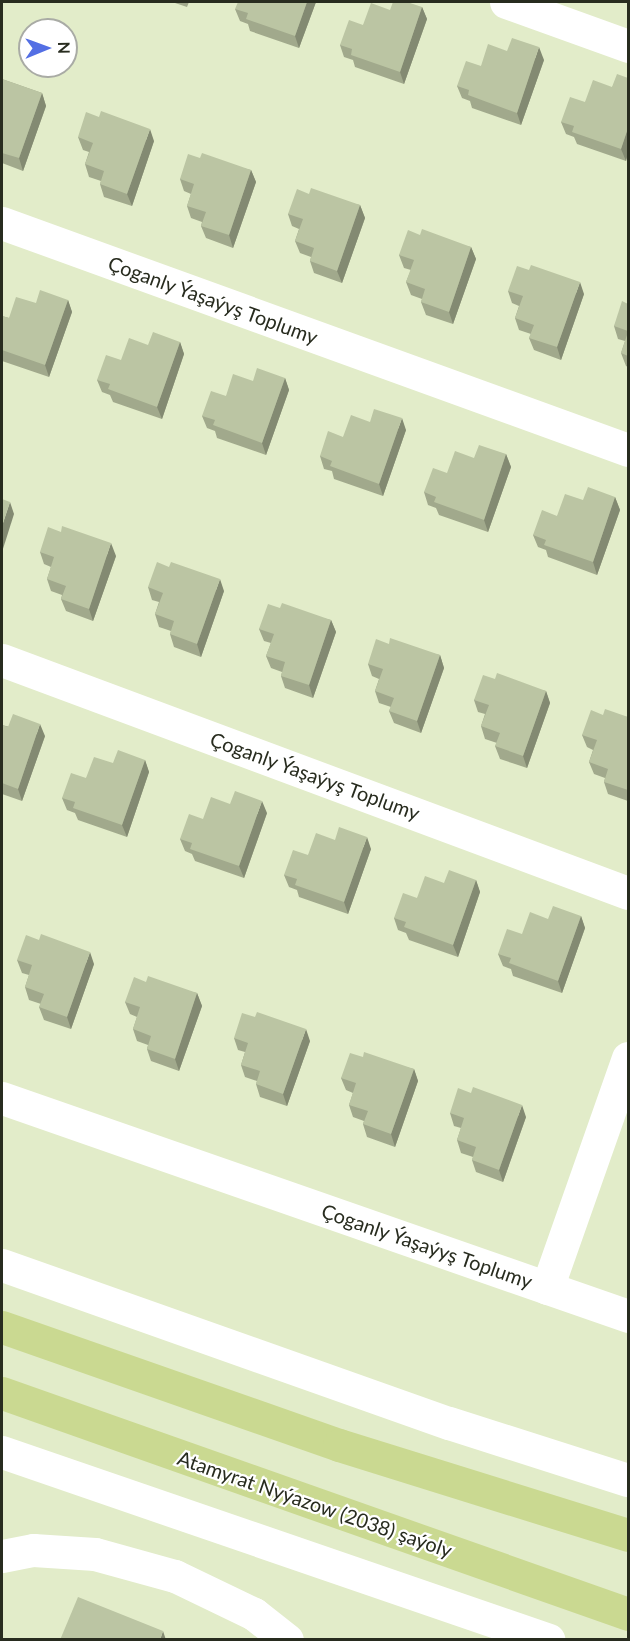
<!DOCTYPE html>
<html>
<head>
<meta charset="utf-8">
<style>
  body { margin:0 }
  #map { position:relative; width:630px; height:1641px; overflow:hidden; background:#e2ecc9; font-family:Lato,sans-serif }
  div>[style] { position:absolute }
  .minor>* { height:33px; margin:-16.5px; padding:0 16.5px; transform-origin:16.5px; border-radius:16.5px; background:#fff }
  .major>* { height:33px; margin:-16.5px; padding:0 16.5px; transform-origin:16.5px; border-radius:16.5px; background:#cad991 }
  .wall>* { inset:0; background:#a1a98c }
  .shaded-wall>* { inset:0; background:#838a72 }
  .building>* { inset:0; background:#bbc5a3 }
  span { translate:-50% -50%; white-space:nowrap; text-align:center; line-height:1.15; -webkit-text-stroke:4.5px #fff; paint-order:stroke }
  .street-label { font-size:20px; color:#282c1f }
  .frame { position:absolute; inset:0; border:3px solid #282c1f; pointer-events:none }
  .north { position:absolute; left:18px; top:18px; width:60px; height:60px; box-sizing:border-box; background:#fff; border:2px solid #a9aba5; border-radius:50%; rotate:89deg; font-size:16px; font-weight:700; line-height:24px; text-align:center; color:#282c1f }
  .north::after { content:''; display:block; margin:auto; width:21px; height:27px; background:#546fe4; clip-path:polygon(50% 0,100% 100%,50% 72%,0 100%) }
</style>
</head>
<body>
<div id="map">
  <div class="minor">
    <div style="left:506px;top:2px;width:130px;rotate:19.8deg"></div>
    <div style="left:2px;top:223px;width:666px;rotate:19.93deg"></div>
    <div style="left:2px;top:660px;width:668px;rotate:20.42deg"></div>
    <div style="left:2px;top:1098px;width:663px;rotate:19.2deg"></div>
    <div style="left:2px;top:1265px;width:474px;rotate:19.5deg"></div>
    <div style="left:449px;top:1423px;width:188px;rotate:17.7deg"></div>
    <div style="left:547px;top:1288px;width:244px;rotate:-70.6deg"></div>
    <div style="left:2px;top:1452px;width:578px;rotate:18.97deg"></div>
    <div style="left:2px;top:1556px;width:32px;rotate:-11deg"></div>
    <div style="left:33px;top:1550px;width:62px;rotate:3.7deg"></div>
    <div style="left:95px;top:1554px;width:83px;rotate:15.4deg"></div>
    <div style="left:175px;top:1576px;width:88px;rotate:25.7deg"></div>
    <div style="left:254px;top:1614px;width:42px;rotate:38.2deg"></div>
  </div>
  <div class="major">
    <div style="left:2px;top:1327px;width:357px;rotate:19.3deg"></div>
    <div style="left:339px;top:1445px;width:303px;rotate:17.3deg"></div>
    <div style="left:2px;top:1393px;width:664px;rotate:19.44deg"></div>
  </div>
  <div class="wall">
    <div style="clip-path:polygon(172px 2px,189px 2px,187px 7px)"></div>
    <div style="clip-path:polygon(316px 2px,299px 48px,250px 31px,248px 24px,240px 21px,235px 9px)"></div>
    <div style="clip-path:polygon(422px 7px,427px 19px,404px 84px,355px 67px,353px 60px,344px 57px,340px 45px,363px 25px,390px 10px)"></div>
    <div style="clip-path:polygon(507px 51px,544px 60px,521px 125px,472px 108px,470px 101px,462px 98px,457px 86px,481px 66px)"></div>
    <div style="clip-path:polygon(628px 78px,628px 153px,626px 161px,577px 144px,574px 137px,566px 134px,561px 122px,585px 102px)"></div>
    <div style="clip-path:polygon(2px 79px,42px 93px,46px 106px,23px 171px,2px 163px)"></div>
    <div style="clip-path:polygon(78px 137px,154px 141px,132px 206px,104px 197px,100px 184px,101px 181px,89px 177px,85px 164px,89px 152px,83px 150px)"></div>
    <div style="clip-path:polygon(200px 158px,251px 170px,256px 182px,233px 248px,206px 238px,201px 226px,202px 222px,191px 218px,187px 206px,191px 194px,184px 191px,180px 179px)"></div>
    <div style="clip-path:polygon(309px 194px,360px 205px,365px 218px,342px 283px,314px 273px,310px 261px,311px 257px,300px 253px,295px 241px,299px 229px,292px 226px,288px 214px)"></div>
    <div style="clip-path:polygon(420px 235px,471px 247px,476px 259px,453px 324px,426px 315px,421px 302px,422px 299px,411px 295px,406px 282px,411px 270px,404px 268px,399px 255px)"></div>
    <div style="clip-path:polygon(508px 291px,584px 294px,561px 360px,534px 350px,529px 338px,531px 334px,519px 330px,515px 318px,519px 306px,512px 303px)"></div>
    <div style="clip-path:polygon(68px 300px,72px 312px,49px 377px,2px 361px,2px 316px,9px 318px,36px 303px)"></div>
    <div style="clip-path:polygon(628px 304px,628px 367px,626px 366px,621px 353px,625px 341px,618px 339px,614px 326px)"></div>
    <div style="clip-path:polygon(180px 342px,184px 354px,162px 419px,113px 402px,110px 395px,102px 392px,97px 380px,148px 345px)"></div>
    <div style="clip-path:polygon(285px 378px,289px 390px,266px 455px,217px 438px,215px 431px,207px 428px,202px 416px,226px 396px,253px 381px)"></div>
    <div style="clip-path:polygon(370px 422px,406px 430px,383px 496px,334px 479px,332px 471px,324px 469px,320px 456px,343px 437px)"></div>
    <div style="clip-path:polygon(506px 454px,511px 467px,488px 532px,439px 515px,436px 508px,428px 505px,424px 492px,474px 458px)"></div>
    <div style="clip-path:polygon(615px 497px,620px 510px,597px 575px,548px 557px,546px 550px,538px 547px,533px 535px,557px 516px,583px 500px)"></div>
    <div style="clip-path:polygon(40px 552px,116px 556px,93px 621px,66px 611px,61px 599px,62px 595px,51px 591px,47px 579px,51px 567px,44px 564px)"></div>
    <div style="clip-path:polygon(148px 587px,224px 591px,201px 657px,174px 647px,170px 634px,171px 631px,159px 627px,155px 614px,159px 602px,152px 600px)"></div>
    <div style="clip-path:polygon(280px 608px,331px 620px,336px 632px,313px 698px,285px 688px,281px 676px,282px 672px,271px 668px,266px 656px,271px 643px,264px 641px,259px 629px)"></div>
    <div style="clip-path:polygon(389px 644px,440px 655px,444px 668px,421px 733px,394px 723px,389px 711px,391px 707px,379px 703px,375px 691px,379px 679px,372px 676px,368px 664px)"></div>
    <div style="clip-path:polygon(495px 679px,546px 691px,550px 703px,527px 768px,500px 759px,495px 746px,497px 743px,485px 739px,481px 726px,485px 714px,478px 712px,474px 700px)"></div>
    <div style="clip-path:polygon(603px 715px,628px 717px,628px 801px,608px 794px,604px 782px,605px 778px,594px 774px,589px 762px,593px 750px,587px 747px,582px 735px)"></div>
    <div style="clip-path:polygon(2px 725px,45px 736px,22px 801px,2px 794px)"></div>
    <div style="clip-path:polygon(145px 760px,149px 772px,127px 837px,78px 820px,75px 813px,67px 810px,62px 798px,86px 778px,113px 763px)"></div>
    <div style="clip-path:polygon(267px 813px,244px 878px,195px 861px,192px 854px,185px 851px,180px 839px,203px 819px)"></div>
    <div style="clip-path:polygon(335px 840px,371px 849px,348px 914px,299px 897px,297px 890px,289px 887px,284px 875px,308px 855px)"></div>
    <div style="clip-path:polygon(476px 880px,480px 892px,458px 957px,409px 940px,406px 933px,398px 930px,394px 918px,417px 898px,444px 883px)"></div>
    <div style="clip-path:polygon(581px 916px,585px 928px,562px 993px,513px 976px,511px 969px,503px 966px,498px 954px,548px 919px)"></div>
    <div style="clip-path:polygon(17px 960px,94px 964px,71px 1029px,44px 1020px,39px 1007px,41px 1004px,29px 1000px,25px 987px,29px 975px,22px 973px)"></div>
    <div style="clip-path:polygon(146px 982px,197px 993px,202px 1006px,179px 1071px,151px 1061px,147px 1049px,148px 1045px,137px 1041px,133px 1029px,137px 1017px,130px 1014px,125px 1002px)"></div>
    <div style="clip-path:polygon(234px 1038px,310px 1041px,287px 1106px,260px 1097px,256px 1084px,257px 1081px,245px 1077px,241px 1065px,245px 1052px,238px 1050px)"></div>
    <div style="clip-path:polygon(363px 1057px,414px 1069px,418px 1081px,395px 1147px,367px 1137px,363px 1124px,364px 1121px,353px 1117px,349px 1105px,353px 1093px,346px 1090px,341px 1078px)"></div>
    <div style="clip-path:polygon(450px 1113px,526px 1117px,503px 1182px,476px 1172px,472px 1160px,473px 1157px,461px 1153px,457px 1140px,461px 1128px,454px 1126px)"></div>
  </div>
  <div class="shaded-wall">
    <div style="clip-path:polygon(307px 2px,316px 2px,299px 48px,295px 36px)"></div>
    <div style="clip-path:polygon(422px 7px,427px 19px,404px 84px,400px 72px)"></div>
    <div style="clip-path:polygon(539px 47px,544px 60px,521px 125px,517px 113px)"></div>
    <div style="clip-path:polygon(42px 93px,46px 106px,23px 171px,19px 158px)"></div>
    <div style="clip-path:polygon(628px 128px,628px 153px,626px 161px,621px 149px)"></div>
    <div style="clip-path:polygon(150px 129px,154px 141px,132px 206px,127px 194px)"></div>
    <div style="clip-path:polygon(251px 170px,256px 182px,233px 248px,229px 235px)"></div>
    <div style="clip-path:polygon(360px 205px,365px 218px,342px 283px,337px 271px)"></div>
    <div style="clip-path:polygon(471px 247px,476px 259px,453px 324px,449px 312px)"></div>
    <div style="clip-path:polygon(580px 282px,584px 294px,561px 360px,557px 347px)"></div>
    <div style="clip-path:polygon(68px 300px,72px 312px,49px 377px,45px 365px)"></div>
    <div style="clip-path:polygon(180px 342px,184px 354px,162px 419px,157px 407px)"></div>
    <div style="clip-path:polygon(285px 378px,289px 390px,266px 455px,262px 443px)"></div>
    <div style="clip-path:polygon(402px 418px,406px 430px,383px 496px,379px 484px)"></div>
    <div style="clip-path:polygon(506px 454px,511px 467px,488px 532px,484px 520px)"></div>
    <div style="clip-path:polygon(615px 497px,620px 510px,597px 575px,593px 562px)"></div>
    <div style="clip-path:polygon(10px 502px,14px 514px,2px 552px,2px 526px)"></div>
    <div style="clip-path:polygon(111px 543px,116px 556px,93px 621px,89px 609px)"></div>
    <div style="clip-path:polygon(220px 579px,224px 591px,201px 657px,197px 644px)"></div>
    <div style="clip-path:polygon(331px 620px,336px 632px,313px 698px,309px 685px)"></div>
    <div style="clip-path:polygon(440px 655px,444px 668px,421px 733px,417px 721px)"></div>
    <div style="clip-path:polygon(546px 691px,550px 703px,527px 768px,523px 756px)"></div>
    <div style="clip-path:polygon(40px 724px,45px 736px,22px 801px,18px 789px)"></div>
    <div style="clip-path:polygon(145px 760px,149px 772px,127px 837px,122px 825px)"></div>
    <div style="clip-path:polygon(262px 801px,267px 813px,244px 878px,239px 866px)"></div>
    <div style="clip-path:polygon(367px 837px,371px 849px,348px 914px,344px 902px)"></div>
    <div style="clip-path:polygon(476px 880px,480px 892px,458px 957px,453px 945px)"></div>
    <div style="clip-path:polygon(581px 916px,585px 928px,562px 993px,558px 981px)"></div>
    <div style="clip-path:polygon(90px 952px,94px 964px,71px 1029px,67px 1017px)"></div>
    <div style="clip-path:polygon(197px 993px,202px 1006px,179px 1071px,175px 1059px)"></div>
    <div style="clip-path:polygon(306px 1029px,310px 1041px,287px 1106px,283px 1094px)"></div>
    <div style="clip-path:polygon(414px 1069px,418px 1081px,395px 1147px,391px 1134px)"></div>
    <div style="clip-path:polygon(522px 1105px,526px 1117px,503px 1182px,499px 1170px)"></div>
    <div style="clip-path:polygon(163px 1631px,166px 1640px,160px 1640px)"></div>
  </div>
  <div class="building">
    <div style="clip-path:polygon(238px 2px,307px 2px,295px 36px,246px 19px,248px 13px,235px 9px)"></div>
    <div style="clip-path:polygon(393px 2px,407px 2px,422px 7px,400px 72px,351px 55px,352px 49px,340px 45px,349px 20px,363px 25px,371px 3px,390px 10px)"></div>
    <div style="clip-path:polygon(512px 38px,539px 47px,517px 113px,468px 95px,469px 90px,457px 86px,466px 61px,481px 66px,488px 44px,507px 51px)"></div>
    <div style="clip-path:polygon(617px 74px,628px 78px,628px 128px,621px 149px,572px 132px,574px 126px,561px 122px,570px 97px,585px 102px,593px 80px,612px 87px)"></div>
    <div style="clip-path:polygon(2px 79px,42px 93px,19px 158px,2px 153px)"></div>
    <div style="clip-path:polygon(101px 111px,150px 129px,127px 194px,100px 184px,104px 171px,85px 164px,93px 143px,78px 137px,86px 112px,99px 117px)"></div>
    <div style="clip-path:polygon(202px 153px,251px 170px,229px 235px,201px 226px,206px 212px,187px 206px,194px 184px,180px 179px,188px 154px,200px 158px)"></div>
    <div style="clip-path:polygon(311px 188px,360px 205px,337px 271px,310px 261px,314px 248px,295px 241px,303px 219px,288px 214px,297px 189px,309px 194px)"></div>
    <div style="clip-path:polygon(422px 229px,471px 247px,449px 312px,421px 302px,425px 289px,406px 282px,414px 260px,399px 255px,408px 230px,420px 235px)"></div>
    <div style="clip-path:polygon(531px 265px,580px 282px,557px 347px,529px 338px,534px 325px,515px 318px,523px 296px,508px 291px,517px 266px,529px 270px)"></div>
    <div style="clip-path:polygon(40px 290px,68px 300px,45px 365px,2px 350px,2px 316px,9px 318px,16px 297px,36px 303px)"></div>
    <div style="clip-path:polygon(622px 301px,628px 304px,628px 331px,614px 326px)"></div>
    <div style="clip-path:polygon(153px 332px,180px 342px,157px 407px,108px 389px,110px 384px,97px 380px,106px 355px,121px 360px,129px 338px,148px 345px)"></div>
    <div style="clip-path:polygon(628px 332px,628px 356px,621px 353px)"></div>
    <div style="clip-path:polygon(257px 368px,285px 378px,262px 443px,213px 425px,215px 420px,202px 416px,211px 391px,226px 396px,233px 374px,253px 381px)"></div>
    <div style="clip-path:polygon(374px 409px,402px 418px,379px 484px,330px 466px,332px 461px,320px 456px,328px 431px,343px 437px,351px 415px,370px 422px)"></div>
    <div style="clip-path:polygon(479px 445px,506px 454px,484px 520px,434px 502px,436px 497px,424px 492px,433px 468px,447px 473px,455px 451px,474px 458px)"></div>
    <div style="clip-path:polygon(588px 487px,615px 497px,593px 562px,544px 545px,546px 540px,533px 535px,542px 510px,557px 516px,565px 494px,583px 500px)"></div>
    <div style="clip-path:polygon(2px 499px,10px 502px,2px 526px)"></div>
    <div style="clip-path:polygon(62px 526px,111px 543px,89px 609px,61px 599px,66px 586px,47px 579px,54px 557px,40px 552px,48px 527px,61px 532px)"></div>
    <div style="clip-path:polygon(157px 562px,169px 567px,171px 562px,220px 579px,197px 644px,170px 634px,174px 621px,155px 614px,163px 593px,148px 587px)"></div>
    <div style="clip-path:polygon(282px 603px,331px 620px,309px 685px,281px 676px,285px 662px,266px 656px,274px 634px,259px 629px,268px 604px,280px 608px)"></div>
    <div style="clip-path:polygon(390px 638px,440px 655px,417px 721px,389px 711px,394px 698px,375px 691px,383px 669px,368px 664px,376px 639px,389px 644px)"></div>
    <div style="clip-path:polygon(497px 673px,546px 691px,523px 756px,495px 746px,500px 733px,481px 726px,489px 705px,474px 700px,483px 675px,495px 679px)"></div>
    <div style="clip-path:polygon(605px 709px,628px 717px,628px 790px,604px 782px,608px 769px,589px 762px,597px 740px,582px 735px,591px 710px,603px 715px)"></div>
    <div style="clip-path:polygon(13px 714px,40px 724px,18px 789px,2px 783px,2px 725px,8px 727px)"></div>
    <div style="clip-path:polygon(118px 750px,145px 760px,122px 825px,73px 808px,75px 802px,62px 798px,71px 773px,86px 778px,94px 757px,113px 763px)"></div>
    <div style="clip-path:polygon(235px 791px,262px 801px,239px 866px,190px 849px,192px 843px,180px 839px,189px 814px,203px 819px,211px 797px,230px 804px)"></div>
    <div style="clip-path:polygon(339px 827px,367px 837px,344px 902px,295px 885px,297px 879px,284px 875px,293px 850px,308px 855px,316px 833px,335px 840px)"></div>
    <div style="clip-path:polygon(449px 870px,476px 880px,453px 945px,404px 927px,406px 922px,394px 918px,403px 893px,417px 898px,425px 876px,444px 883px)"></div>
    <div style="clip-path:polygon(553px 906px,581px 916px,558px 981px,509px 963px,511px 958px,498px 954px,507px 929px,522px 934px,530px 912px,548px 919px)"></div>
    <div style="clip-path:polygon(41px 934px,90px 952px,67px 1017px,39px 1007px,44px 994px,25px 987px,32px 965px,17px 960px,26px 935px,39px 940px)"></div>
    <div style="clip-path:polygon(148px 976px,197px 993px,175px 1059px,147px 1049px,151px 1036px,133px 1029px,140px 1007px,125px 1002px,134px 977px,146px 982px)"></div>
    <div style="clip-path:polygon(257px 1012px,306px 1029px,283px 1094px,256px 1084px,260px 1071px,241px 1065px,248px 1043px,234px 1038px,242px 1013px,255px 1017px)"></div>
    <div style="clip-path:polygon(364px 1052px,414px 1069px,391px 1134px,363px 1124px,368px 1111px,349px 1105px,356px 1083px,341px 1078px,350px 1053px,363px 1057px)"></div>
    <div style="clip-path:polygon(473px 1087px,522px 1105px,499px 1170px,472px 1160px,476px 1147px,457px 1140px,464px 1118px,450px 1113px,458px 1088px,471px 1093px)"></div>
    <div style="clip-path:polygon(78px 1597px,163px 1631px,160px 1640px,60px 1640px)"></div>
  </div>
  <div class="street-label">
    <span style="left:213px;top:300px;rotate:20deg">Çoganly Ýaşaýyş Toplumy</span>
    <span style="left:315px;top:776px;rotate:20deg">Çoganly Ýaşaýyş Toplumy</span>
    <span style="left:427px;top:1246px;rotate:19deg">Çoganly Ýaşaýyş Toplumy</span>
    <span style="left:315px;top:1504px;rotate:19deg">Atamyrat Nyýazow (2038) şaýoly</span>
  </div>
  <div class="frame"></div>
  <div class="north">N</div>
</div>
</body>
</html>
